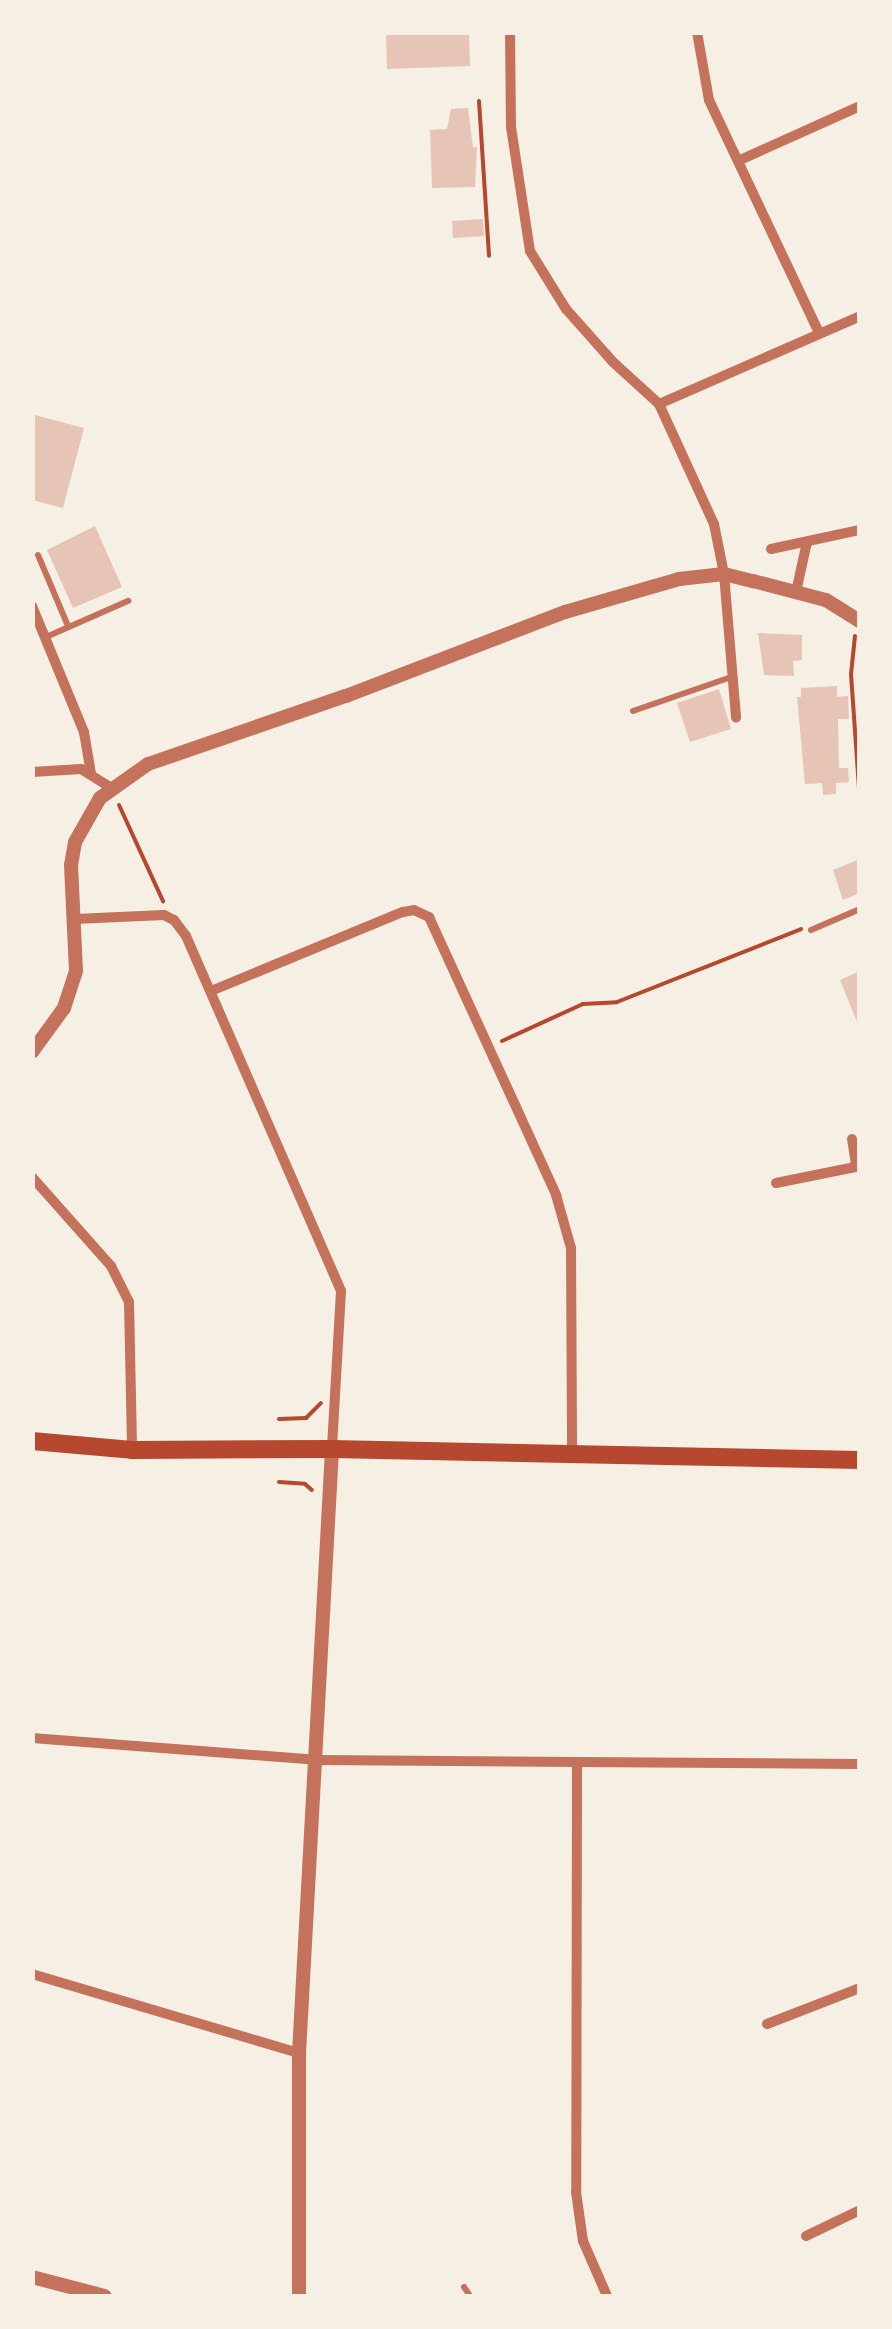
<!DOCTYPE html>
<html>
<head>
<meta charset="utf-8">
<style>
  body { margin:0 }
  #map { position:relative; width:892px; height:2329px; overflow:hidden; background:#f6efe4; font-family:"Libre Baskerville",serif }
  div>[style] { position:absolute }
  .building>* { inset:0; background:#e6c5b7 }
  .path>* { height:4px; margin:-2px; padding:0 2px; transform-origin:2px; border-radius:2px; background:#b5482f }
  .service>* { height:6px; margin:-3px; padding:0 3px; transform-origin:3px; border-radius:3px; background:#c5725c }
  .minor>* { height:10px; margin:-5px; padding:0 5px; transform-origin:5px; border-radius:5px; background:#c5725c }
  .tertiary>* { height:14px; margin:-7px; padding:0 7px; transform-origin:7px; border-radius:7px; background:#c5725c }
  .primary>* { height:18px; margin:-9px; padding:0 9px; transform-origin:9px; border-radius:9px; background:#b5482f }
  span { translate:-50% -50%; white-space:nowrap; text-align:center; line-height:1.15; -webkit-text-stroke:9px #f6efe4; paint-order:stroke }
  .frame { position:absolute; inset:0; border:35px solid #f6efe4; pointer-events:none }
</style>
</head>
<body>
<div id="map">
  <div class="building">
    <div style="clip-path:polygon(386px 32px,469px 32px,470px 66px,387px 69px)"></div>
    <div style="clip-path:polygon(468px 108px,473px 148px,477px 147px,475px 187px,432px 188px,430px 130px,447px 129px,451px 109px)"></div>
    <div style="clip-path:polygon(483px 219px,484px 236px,453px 238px,452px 221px)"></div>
    <div style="clip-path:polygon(35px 415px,84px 428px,63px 508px,32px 500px)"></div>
    <div style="clip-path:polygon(95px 526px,122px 587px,73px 608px,47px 550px)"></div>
    <div style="clip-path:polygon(758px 633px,802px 635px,802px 660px,793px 661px,794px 676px,764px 675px)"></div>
    <div style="clip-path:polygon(837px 686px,837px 697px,848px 696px,849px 719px,838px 719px,839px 768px,848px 768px,849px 782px,836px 783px,836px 794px,823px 795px,822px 783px,805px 784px,797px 697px,801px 697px,801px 688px)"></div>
    <div style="clip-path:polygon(719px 689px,731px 729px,690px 742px,677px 703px)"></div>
    <div style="clip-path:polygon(860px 859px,860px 893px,843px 900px,833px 870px)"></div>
    <div style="clip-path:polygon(860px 971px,860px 1027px,859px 1027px,840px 980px)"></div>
  </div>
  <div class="path">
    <div style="left:479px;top:101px;width:155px;rotate:86.3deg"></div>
    <div style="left:855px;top:636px;width:38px;rotate:96deg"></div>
    <div style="left:851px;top:674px;width:130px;rotate:86deg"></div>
    <div style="left:119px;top:805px;width:106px;rotate:65.4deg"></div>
    <div style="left:502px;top:1041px;width:89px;rotate:-24.6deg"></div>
    <div style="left:583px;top:1004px;width:34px;rotate:-3deg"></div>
    <div style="left:617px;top:1002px;width:198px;rotate:-21.6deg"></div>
    <div style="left:279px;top:1419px;width:27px;rotate:-2deg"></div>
    <div style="left:306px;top:1418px;width:21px;rotate:-45deg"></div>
    <div style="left:279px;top:1482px;width:26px;rotate:4deg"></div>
    <div style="left:305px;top:1484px;width:9px;rotate:41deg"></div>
  </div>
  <div class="service">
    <div style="left:38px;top:555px;width:77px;rotate:67.1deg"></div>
    <div style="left:46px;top:637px;width:90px;rotate:-23.7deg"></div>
    <div style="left:633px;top:711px;width:104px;rotate:-19.1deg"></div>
    <div style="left:811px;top:930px;width:53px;rotate:-23.2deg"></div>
    <div style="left:464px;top:2287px;width:11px;rotate:56deg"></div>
  </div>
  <div class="minor">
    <div style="left:510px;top:32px;width:95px;rotate:89.4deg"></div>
    <div style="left:511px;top:127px;width:125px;rotate:81.3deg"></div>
    <div style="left:530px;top:251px;width:68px;rotate:58.2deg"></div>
    <div style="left:566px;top:309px;width:71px;rotate:48.4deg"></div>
    <div style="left:613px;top:362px;width:62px;rotate:42.4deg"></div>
    <div style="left:659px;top:404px;width:132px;rotate:65.4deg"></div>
    <div style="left:714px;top:524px;width:51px;rotate:78.7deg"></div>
    <div style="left:724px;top:574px;width:144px;rotate:85.2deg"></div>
    <div style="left:697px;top:32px;width:69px;rotate:80deg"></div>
    <div style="left:709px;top:100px;width:258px;rotate:64.7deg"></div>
    <div style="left:740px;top:160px;width:132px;rotate:-24.2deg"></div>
    <div style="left:659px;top:404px;width:219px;rotate:-23.6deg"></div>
    <div style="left:771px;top:549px;width:91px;rotate:-12.1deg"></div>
    <div style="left:796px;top:592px;width:51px;rotate:-77.6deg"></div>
    <div style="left:32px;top:606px;width:136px;rotate:67.6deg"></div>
    <div style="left:84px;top:732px;width:43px;rotate:80.5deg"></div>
    <div style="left:32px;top:772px;width:49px;rotate:-3.5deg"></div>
    <div style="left:81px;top:769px;width:36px;rotate:32deg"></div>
    <div style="left:75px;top:919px;width:89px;rotate:-2.6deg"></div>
    <div style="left:164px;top:915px;width:11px;rotate:27deg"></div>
    <div style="left:174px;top:920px;width:20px;rotate:53deg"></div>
    <div style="left:186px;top:936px;width:387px;rotate:66.4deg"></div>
    <div style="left:341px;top:1291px;width:158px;rotate:93.3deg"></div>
    <div style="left:211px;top:991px;width:208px;rotate:-22.4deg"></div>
    <div style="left:403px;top:912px;width:11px;rotate:-10deg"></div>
    <div style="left:414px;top:910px;width:17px;rotate:25deg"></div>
    <div style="left:429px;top:917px;width:306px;rotate:65.4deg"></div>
    <div style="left:556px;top:1195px;width:55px;rotate:74.2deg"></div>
    <div style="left:571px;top:1248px;width:206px;rotate:89.7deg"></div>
    <div style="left:852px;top:1139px;width:26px;rotate:81deg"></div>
    <div style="left:32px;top:1177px;width:119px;rotate:48.4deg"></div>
    <div style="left:111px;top:1266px;width:40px;rotate:63.4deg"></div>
    <div style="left:129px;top:1302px;width:148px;rotate:88.8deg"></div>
    <div style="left:776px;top:1183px;width:86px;rotate:-11.4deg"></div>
    <div style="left:32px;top:1738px;width:288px;rotate:4.4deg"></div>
    <div style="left:319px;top:1760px;width:541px;rotate:0.42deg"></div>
    <div style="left:577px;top:1764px;width:428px;rotate:90.1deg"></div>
    <div style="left:576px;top:2192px;width:49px;rotate:81.9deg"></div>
    <div style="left:583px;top:2241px;width:60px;rotate:66.4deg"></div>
    <div style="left:32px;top:1974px;width:278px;rotate:16.5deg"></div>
    <div style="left:767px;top:2024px;width:100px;rotate:-21.2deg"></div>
    <div style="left:806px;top:2236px;width:60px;rotate:-25.7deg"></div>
  </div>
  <div class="tertiary">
    <div style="left:32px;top:1052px;width:54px;rotate:-54deg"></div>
    <div style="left:64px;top:1008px;width:39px;rotate:-72deg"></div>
    <div style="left:76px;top:971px;width:106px;rotate:-92.7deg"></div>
    <div style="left:71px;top:865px;width:23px;rotate:-80deg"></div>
    <div style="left:75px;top:842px;width:51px;rotate:-60.4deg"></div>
    <div style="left:100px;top:798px;width:59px;rotate:-35.3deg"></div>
    <div style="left:148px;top:764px;width:209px;rotate:-19deg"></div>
    <div style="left:346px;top:696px;width:235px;rotate:-21deg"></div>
    <div style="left:565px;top:612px;width:119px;rotate:-16.1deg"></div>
    <div style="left:679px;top:579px;width:45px;rotate:-6.3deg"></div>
    <div style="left:724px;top:574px;width:30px;rotate:14deg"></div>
    <div style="left:753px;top:581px;width:75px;rotate:14.6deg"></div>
    <div style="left:826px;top:600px;width:40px;rotate:32deg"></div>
    <div style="left:32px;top:2277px;width:75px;rotate:14.6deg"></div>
    <div style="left:299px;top:2296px;width:243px;rotate:-90deg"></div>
    <div style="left:299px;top:2053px;width:605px;rotate:-86.87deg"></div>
  </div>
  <div class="primary">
    <div style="left:32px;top:1441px;width:100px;rotate:5.1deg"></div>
    <div style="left:132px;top:1450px;width:200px;rotate:-0.3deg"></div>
    <div style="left:332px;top:1449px;width:528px;rotate:1.19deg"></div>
  </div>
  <div class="frame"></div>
</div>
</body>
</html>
